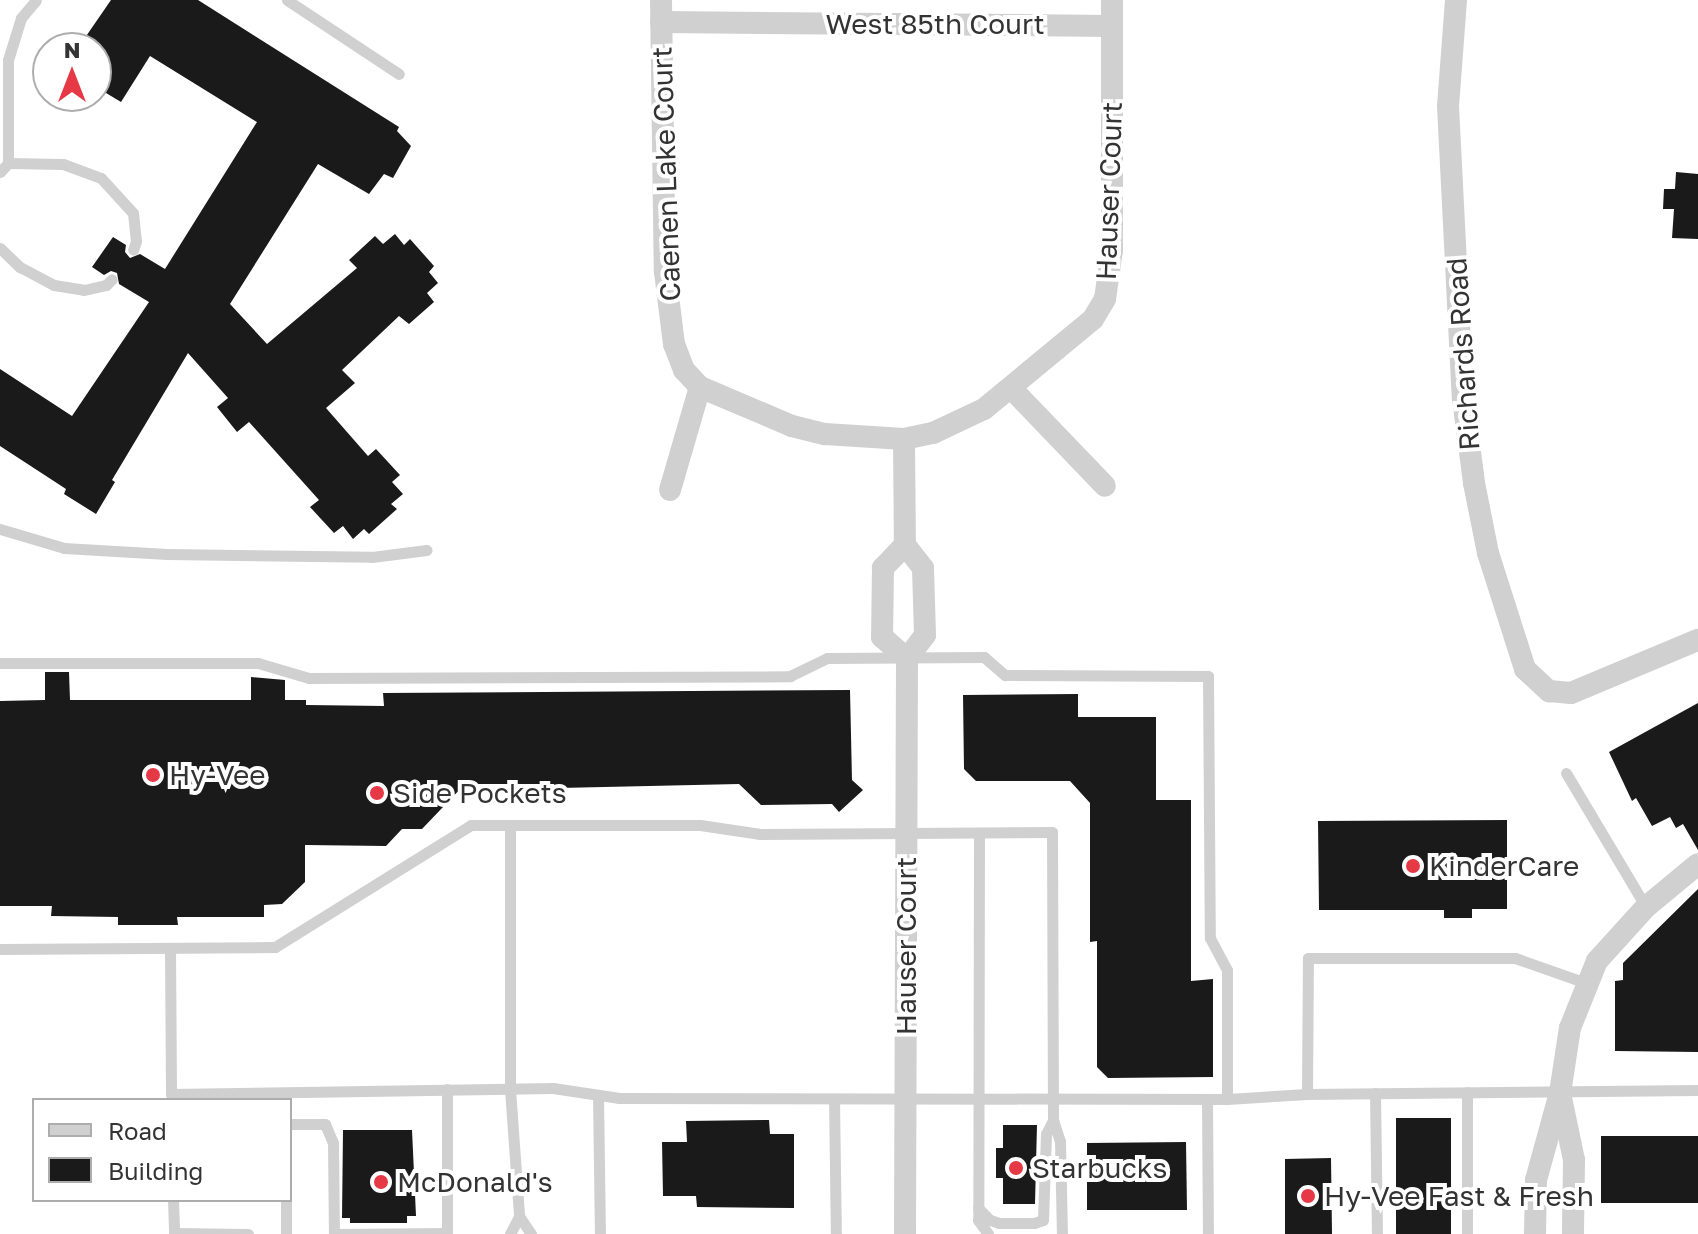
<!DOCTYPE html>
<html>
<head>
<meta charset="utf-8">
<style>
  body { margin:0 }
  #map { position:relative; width:1698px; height:1234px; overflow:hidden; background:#fff; font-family:"Golos Text",sans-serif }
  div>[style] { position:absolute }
  .building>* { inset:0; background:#1a1a1a }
  .service>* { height:11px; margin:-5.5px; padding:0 5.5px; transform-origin:5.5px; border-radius:5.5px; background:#d0d0d0 }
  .minor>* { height:22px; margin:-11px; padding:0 11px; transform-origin:11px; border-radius:11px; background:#d0d0d0 }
  .dots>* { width:22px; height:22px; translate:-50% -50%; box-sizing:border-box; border:4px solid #fff; border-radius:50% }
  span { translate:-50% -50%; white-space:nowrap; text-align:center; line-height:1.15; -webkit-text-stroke:8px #fff; paint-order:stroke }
  .street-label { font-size:28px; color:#333 }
  .poi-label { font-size:28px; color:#333 }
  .left { translate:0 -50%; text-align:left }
  .legend { position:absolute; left:32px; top:1098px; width:260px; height:104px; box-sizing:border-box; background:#fff; border:2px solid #adadad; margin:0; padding:10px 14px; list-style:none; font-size:24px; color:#333 }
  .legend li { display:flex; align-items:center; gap:16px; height:40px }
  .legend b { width:40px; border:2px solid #adadad }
  .north { position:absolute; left:32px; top:32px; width:80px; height:80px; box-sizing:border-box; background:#fff; border:2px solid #adadad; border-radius:50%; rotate:0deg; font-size:22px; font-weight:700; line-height:32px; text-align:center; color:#333 }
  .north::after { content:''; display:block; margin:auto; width:28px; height:36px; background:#e63946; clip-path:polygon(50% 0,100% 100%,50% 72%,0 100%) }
</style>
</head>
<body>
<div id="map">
  <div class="building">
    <div style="clip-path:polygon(111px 0,198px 0,399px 127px,397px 131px,411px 146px,393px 178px,384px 174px,369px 194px,318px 164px,230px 304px,267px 344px,357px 268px,349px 260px,375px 236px,383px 244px,395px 234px,404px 245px,410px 239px,434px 266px,429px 272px,438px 283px,427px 293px,434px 302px,409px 324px,399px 316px,342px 370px,355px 383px,326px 408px,368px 456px,376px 449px,400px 475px,392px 482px,403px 494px,391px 504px,397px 509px,369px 534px,364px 529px,353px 539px,343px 526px,334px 533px,310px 507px,319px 500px,249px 422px,237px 432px,217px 407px,228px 398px,188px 353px,112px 480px,115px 482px,96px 514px,64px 494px,66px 489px,0 446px,0 369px,72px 416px,149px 302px,119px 284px,117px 273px,111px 271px,104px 275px,92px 267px,113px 237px,126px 245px,125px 252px,130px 258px,140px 254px,165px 269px,257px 122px,150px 56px,121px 102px,96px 87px,96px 48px,80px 45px)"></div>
    <div style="clip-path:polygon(1676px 172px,1698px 174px,1698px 239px,1672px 238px,1674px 209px,1663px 209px,1664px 189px,1675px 189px)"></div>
    <div style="clip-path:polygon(45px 672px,69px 672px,70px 700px,251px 700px,251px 677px,285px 680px,285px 700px,306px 700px,306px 705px,384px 706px,383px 693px,850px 690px,852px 780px,863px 790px,839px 812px,832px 804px,761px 805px,739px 784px,559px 788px,549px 784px,465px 784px,422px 829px,402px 829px,386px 846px,305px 845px,305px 882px,282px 904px,264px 905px,264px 917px,177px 917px,178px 925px,118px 925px,118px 917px,51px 916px,52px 906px,0 906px,0 701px,45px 700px)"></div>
    <div style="clip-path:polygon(1078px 694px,1078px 717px,1156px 717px,1156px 800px,1191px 800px,1191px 981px,1213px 979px,1213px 1077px,1108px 1078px,1097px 1067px,1097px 941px,1090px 942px,1090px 803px,1070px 781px,976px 781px,964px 769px,963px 695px)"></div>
    <div style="clip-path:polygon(1698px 703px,1698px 850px,1683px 824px,1676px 828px,1670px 817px,1652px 826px,1636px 798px,1632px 801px,1609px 752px)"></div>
    <div style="clip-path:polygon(1507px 820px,1507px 909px,1472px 909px,1472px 918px,1444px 918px,1444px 910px,1319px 910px,1318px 821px)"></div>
    <div style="clip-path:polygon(1698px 889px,1698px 1052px,1615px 1051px,1615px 981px,1623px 980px,1623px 963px)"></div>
    <div style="clip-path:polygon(1396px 1118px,1451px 1118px,1451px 1234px,1396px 1234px)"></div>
    <div style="clip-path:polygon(769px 1120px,770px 1134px,794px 1134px,794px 1208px,697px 1207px,696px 1196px,663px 1196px,662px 1142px,687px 1142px,686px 1121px)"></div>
    <div style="clip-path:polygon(1003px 1125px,1037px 1125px,1035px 1204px,1003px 1204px,1003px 1178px,996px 1178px,996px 1148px,1003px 1148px)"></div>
    <div style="clip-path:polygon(343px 1130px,412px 1130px,416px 1216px,407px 1216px,407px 1223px,350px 1223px,350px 1218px,342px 1218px)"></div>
    <div style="clip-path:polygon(1601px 1136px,1698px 1136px,1698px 1203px,1601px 1203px)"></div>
    <div style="clip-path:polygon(1186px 1142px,1187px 1210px,1087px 1210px,1087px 1143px)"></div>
    <div style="clip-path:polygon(1331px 1158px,1332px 1234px,1285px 1234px,1285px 1159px)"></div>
  </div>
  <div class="service">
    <div style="left:287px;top:0;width:134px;rotate:33.5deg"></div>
    <div style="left:8px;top:163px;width:55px;rotate:1deg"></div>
    <div style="left:63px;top:164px;width:40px;rotate:20.2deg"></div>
    <div style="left:101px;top:178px;width:47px;rotate:47.6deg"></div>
    <div style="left:133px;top:213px;width:28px;rotate:84deg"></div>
    <div style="left:136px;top:241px;width:9px;rotate:108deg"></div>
    <div style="left:0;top:172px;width:12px;rotate:-48deg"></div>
    <div style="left:8px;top:163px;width:103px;rotate:-90deg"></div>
    <div style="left:8px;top:60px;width:44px;rotate:-72.8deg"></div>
    <div style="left:21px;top:18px;width:23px;rotate:-50deg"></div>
    <div style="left:0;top:248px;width:28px;rotate:44deg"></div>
    <div style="left:20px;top:267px;width:38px;rotate:28deg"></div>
    <div style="left:54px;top:285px;width:30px;rotate:9deg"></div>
    <div style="left:84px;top:290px;width:23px;rotate:-13deg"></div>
    <div style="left:106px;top:285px;width:8px;rotate:-45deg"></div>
    <div style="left:0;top:529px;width:67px;rotate:16.5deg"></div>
    <div style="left:64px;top:548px;width:103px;rotate:3.3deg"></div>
    <div style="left:167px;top:554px;width:205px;rotate:0.8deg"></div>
    <div style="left:372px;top:557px;width:55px;rotate:-7.3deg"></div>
    <div style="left:0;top:663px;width:258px"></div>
    <div style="left:258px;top:663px;width:53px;rotate:16.4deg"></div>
    <div style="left:309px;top:678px;width:481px;rotate:-0.2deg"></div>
    <div style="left:790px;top:676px;width:41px;rotate:-25.9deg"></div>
    <div style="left:827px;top:658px;width:157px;rotate:-0.4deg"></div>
    <div style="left:984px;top:657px;width:28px;rotate:41deg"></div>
    <div style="left:1005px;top:675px;width:203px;rotate:0.3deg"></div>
    <div style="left:1208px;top:676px;width:262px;rotate:89.6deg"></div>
    <div style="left:1210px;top:938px;width:36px;rotate:62deg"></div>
    <div style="left:1227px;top:970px;width:129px;rotate:90deg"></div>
    <div style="left:1566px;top:773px;width:156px;rotate:59.2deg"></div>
    <div style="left:510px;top:825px;width:264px;rotate:90deg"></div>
    <div style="left:510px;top:1089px;width:127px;rotate:85.9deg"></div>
    <div style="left:519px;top:1216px;width:22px;rotate:56deg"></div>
    <div style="left:979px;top:833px;width:387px;rotate:90.1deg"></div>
    <div style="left:978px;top:1220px;width:17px;rotate:54deg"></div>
    <div style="left:170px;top:948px;width:146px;rotate:89.6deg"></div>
    <div style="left:171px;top:1094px;width:382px;rotate:-0.9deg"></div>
    <div style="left:553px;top:1088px;width:67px;rotate:8.6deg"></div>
    <div style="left:619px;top:1098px;width:608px;rotate:0.09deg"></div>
    <div style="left:1227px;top:1099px;width:80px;rotate:-3.6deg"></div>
    <div style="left:1307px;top:1094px;width:391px;rotate:-0.6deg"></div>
    <div style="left:0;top:949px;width:275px;rotate:-0.4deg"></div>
    <div style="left:275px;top:947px;width:231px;rotate:-31.9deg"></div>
    <div style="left:471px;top:825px;width:229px"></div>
    <div style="left:700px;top:825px;width:61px;rotate:8.5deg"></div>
    <div style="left:760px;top:834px;width:292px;rotate:-0.4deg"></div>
    <div style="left:1052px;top:832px;width:288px;rotate:89.8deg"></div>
    <div style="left:1053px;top:1120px;width:22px;rotate:72deg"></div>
    <div style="left:1060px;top:1141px;width:93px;rotate:88.8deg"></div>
    <div style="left:1467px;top:1092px;width:142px;rotate:90deg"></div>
    <div style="left:1375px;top:1093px;width:141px;rotate:89.2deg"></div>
    <div style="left:1307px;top:1094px;width:136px;rotate:-89.6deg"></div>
    <div style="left:1308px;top:958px;width:207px"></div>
    <div style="left:1515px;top:958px;width:75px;rotate:19.4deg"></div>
    <div style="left:598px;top:1095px;width:139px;rotate:89.2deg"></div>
    <div style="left:834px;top:1099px;width:135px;rotate:89.2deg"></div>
    <div style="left:1207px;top:1099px;width:135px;rotate:89.6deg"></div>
    <div style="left:290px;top:1124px;width:35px"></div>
    <div style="left:325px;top:1124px;width:21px;rotate:67deg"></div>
    <div style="left:333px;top:1143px;width:91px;rotate:89.4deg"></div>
    <div style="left:173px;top:1200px;width:33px;rotate:88deg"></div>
    <div style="left:174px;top:1233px;width:74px;rotate:0.8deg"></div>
    <div style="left:286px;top:1200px;width:34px;rotate:90deg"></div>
    <div style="left:978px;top:1208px;width:17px;rotate:45deg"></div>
    <div style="left:990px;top:1220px;width:9px;rotate:18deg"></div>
    <div style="left:999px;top:1223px;width:35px"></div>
    <div style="left:1034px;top:1223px;width:9px;rotate:-18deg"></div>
    <div style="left:1043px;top:1220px;width:86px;rotate:-88deg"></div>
    <div style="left:1046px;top:1134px;width:16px;rotate:-63deg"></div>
    <div style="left:334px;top:1234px;width:113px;rotate:-0.5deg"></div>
    <div style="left:447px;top:1233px;width:144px;rotate:-90deg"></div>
    <div style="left:510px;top:1234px;width:20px;rotate:-63deg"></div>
  </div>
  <div class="minor">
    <div style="left:661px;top:0;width:272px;rotate:89.2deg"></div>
    <div style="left:665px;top:272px;width:73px;rotate:82.9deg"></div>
    <div style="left:674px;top:344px;width:28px;rotate:69deg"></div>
    <div style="left:684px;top:370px;width:23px;rotate:47deg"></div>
    <div style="left:700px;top:387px;width:100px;rotate:23deg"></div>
    <div style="left:792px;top:426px;width:34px;rotate:14deg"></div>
    <div style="left:825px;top:434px;width:79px;rotate:3.6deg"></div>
    <div style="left:904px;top:439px;width:30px;rotate:-12deg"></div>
    <div style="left:933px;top:433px;width:56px;rotate:-25.2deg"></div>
    <div style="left:984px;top:409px;width:141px;rotate:-39.5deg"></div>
    <div style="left:1093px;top:319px;width:23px;rotate:-59deg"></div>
    <div style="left:1105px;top:299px;width:49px;rotate:-81.9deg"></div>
    <div style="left:1112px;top:250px;width:250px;rotate:-90deg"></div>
    <div style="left:1456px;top:0;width:106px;rotate:94.3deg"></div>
    <div style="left:1448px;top:106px;width:293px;rotate:87.1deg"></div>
    <div style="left:1463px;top:399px;width:85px;rotate:82.5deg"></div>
    <div style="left:1474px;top:483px;width:71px;rotate:78.7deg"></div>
    <div style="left:1488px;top:553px;width:122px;rotate:72.3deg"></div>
    <div style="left:1525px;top:669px;width:33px;rotate:43deg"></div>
    <div style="left:1549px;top:691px;width:22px;rotate:5deg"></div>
    <div style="left:1571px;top:693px;width:138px;rotate:-22.7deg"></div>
    <div style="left:661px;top:22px;width:451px;rotate:0.5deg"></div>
    <div style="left:1012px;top:389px;width:134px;rotate:46.2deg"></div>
    <div style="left:904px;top:439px;width:106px;rotate:89.5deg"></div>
    <div style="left:905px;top:545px;width:29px;rotate:52deg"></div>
    <div style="left:923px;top:568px;width:67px;rotate:88.3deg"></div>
    <div style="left:925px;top:635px;width:30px;rotate:127deg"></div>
    <div style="left:907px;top:659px;width:575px;rotate:90.2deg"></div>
    <div style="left:670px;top:490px;width:107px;rotate:-73.8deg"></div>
    <div style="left:905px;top:545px;width:32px;rotate:134deg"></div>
    <div style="left:883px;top:568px;width:69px;rotate:90.8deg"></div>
    <div style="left:882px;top:637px;width:33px;rotate:41deg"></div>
    <div style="left:1560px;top:1093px;width:66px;rotate:-81.3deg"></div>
    <div style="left:1570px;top:1028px;width:72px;rotate:-68.1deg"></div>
    <div style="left:1597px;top:961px;width:73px;rotate:-47.8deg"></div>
    <div style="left:1646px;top:907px;width:67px;rotate:-39.6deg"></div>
    <div style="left:1535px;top:1234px;width:54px;rotate:-88.9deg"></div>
    <div style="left:1536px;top:1180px;width:90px;rotate:-74.6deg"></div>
    <div style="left:1560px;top:1093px;width:68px;rotate:78.2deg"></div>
    <div style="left:1574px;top:1160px;width:74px;rotate:90.8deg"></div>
  </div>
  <div class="dots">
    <div style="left:153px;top:775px;background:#e63946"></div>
    <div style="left:377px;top:793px;background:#e63946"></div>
    <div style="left:1413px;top:866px;background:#e63946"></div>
    <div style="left:1016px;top:1168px;background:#e63946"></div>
    <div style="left:381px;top:1182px;background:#e63946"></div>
    <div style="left:1308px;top:1196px;background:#e63946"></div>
  </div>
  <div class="street-label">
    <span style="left:935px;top:24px">West 85th Court</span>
    <span style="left:666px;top:174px;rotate:-92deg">Caenen Lake Court</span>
    <span style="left:1109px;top:191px;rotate:-88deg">Hauser Court</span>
    <span style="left:1463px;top:354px;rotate:-94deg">Richards Road</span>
    <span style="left:906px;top:946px;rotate:-90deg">Hauser Court</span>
  </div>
  <div class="poi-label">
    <span class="left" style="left:169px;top:775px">Hy-Vee</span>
    <span class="left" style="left:393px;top:793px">Side Pockets</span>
    <span class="left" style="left:1429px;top:866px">KinderCare</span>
    <span class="left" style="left:1032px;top:1168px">Starbucks</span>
    <span class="left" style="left:397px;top:1182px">McDonald's</span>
    <span class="left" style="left:1324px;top:1196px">Hy-Vee Fast &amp; Fresh</span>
  </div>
  <ul class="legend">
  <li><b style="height:10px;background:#d0d0d0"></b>Road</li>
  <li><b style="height:22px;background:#1a1a1a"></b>Building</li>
  </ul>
  <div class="north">N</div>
</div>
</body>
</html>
